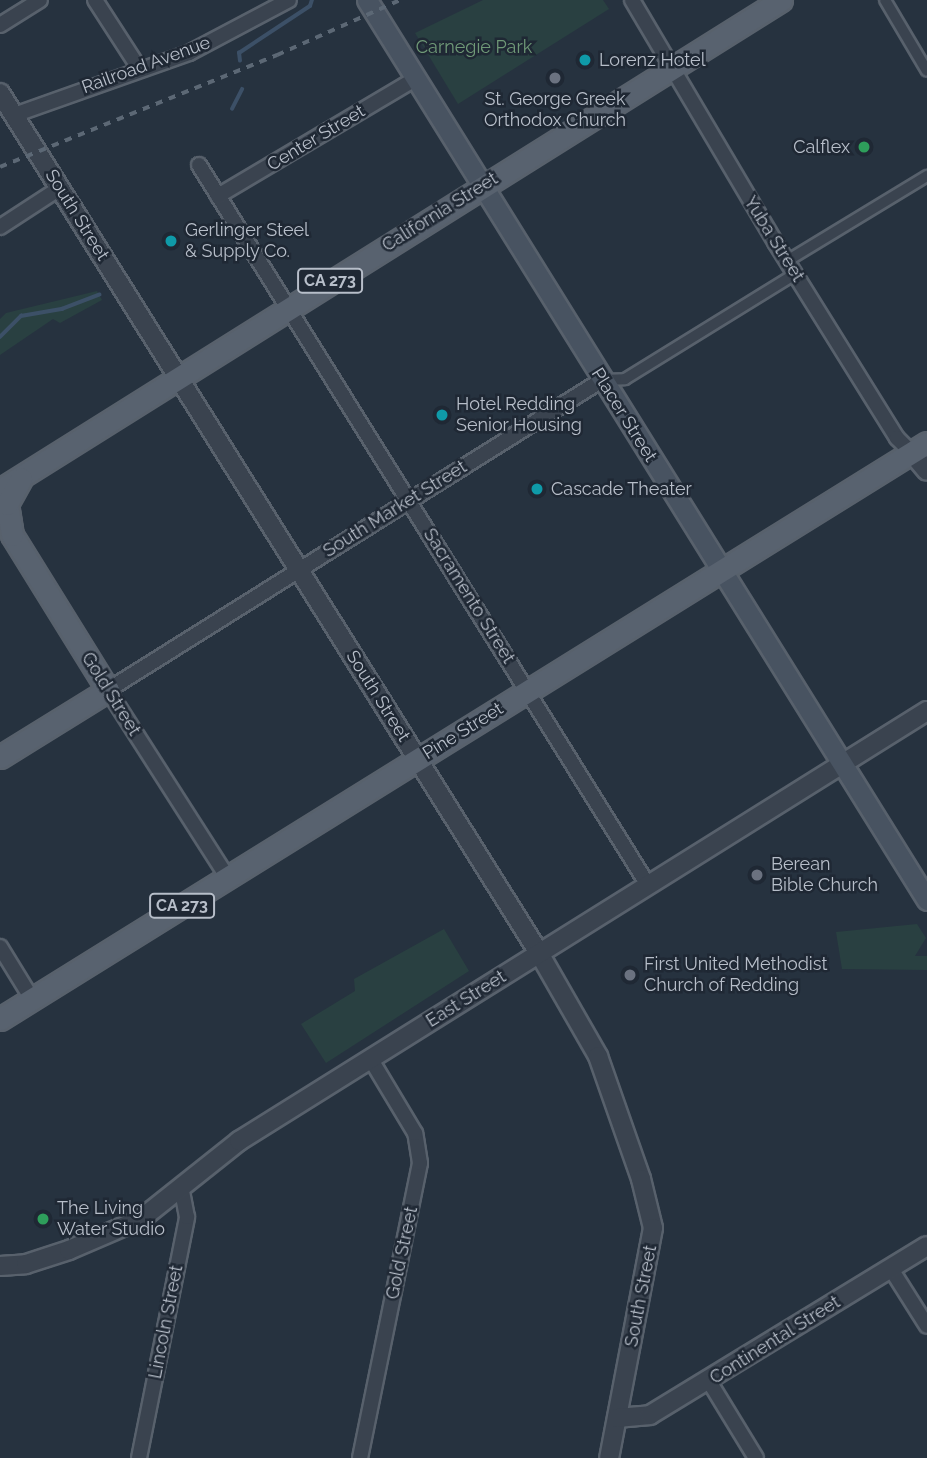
<!DOCTYPE html>
<html>
<head>
<meta charset="utf-8">
<style>
  body { margin:0 }
  #map { position:relative; width:927px; height:1458px; overflow:hidden; background:#26323f; font-family:Raleway,sans-serif }
  div>[style] { position:absolute }
  .green>* { inset:0; background:#294041 }
  .stream>* { height:3.5px; margin:-1.75px; padding:0 1.75px; transform-origin:1.75px; border-radius:1.75px; background:#3c5067 }
  .roads { filter:drop-shadow(2px 0 #58616c) drop-shadow(-2px 0 #58616c) drop-shadow(0 2px #58616c) drop-shadow(0 -2px #58616c) }
  .pedestrian>* { height:10px; margin:-5px; padding:0 5px; transform-origin:5px; border-radius:5px; background:#3a434f }
  .minor>* { height:14px; margin:-7px; padding:0 7px; transform-origin:7px; border-radius:7px; background:#3a434f }
  .tertiary>* { height:18px; margin:-9px; padding:0 9px; transform-origin:9px; border-radius:9px; background:#3a434f }
  .secondary>* { height:19px; margin:-9.5px; padding:0 9.5px; transform-origin:9.5px; border-radius:9.5px; background:#485361 }
  .primary>* { height:21px; margin:-10.5px; padding:0 10.5px; transform-origin:10.5px; border-radius:10.5px; background:#58626f }
  .rail>* { height:3.5px; margin-top:-1.75px; transform-origin:0; background:repeating-linear-gradient(90deg,#5c6875 0 7px,transparent 0 14px) }
  .dots>* { width:19px; height:19px; translate:-50% -50%; box-sizing:border-box; border:4px solid #1f2834; border-radius:50% }
  span { translate:-50% -50%; white-space:nowrap; text-align:center; line-height:1.15; -webkit-text-stroke:5px #1f2834; paint-order:stroke }
  .shield-label span { padding:2px 5px; background:#1f2834; border:2px solid; border-radius:5px; -webkit-text-stroke-width:0 }
  .shield-label { font-size:16px; color:#b7bec9; font-weight:700 }
  .park-label { font-size:18px; color:#6f9977 }
  .poi-label { font-size:18px; color:#b7bec9 }
  .left { translate:0 -50%; text-align:left }
  .right { translate:-100% -50%; text-align:right }
  .street-label { font-size:18px; color:#b7bec9 }
</style>
</head>
<body>
<div id="map">
  <div class="green">
    <div style="clip-path:polygon(483px 0,603px 0,609px 9px,458px 104px,415px 33px)"></div>
    <div style="clip-path:polygon(97px 291px,102px 300px,60px 323px,53px 319px,0 355px,0 319px,6px 313px)"></div>
    <div style="clip-path:polygon(917px 924px,926px 938px,915px 956px,927px 956px,927px 970px,842px 969px,836px 932px)"></div>
    <div style="clip-path:polygon(444px 929px,469px 971px,326px 1063px,301px 1024px,355px 991px,354px 979px)"></div>
  </div>
  <div class="stream">
    <div style="left:240px;top:61px;width:8px;rotate:-97deg"></div>
    <div style="left:239px;top:53px;width:85px;rotate:-33.5deg"></div>
    <div style="left:310px;top:6px;width:6px;rotate:-72deg"></div>
    <div style="left:232px;top:109px;width:22px;rotate:-63deg"></div>
    <div style="left:0;top:337px;width:30px;rotate:-45deg"></div>
    <div style="left:21px;top:316px;width:42px;rotate:-9.7deg"></div>
    <div style="left:62px;top:309px;width:40px;rotate:-21deg"></div>
  </div>
  <div class="roads">
    <div class="pedestrian">
      <div style="left:885px;top:0;width:82px;rotate:59.4deg"></div>
      <div style="left:787px;top:261px;width:164px;rotate:-31.3deg"></div>
      <div style="left:602px;top:380px;width:23px;rotate:-2deg"></div>
      <div style="left:625px;top:379px;width:200px;rotate:-31.7deg"></div>
    </div>
    <div class="minor">
      <div style="left:95px;top:0;width:81px;rotate:57.1deg"></div>
      <div style="left:632px;top:0;width:281px;rotate:59.4deg"></div>
      <div style="left:775px;top:242px;width:231px;rotate:58.1deg"></div>
      <div style="left:897px;top:438px;width:21px;rotate:45deg"></div>
      <div style="left:0;top:25px;width:47px;rotate:-32deg"></div>
      <div style="left:14px;top:115px;width:186px;rotate:-19.5deg"></div>
      <div style="left:189px;top:53px;width:113px;rotate:-27.9deg"></div>
      <div style="left:199px;top:165px;width:849px;rotate:58.05deg"></div>
      <div style="left:218px;top:196px;width:229px;rotate:-30.7deg"></div>
      <div style="left:0;top:227px;width:72px;rotate:-33deg"></div>
      <div style="left:228px;top:878px;width:223px;rotate:-122.6deg"></div>
      <div style="left:108px;top:690px;width:583px;rotate:-32.11deg"></div>
      <div style="left:0;top:947px;width:61px;rotate:58.4deg"></div>
      <div style="left:891px;top:1269px;width:67px;rotate:57.7deg"></div>
      <div style="left:709px;top:1381px;width:90px;rotate:58.6deg"></div>
      <div style="left:139px;top:1458px;width:246px;rotate:-78.7deg"></div>
      <div style="left:187px;top:1217px;width:31px;rotate:-101deg"></div>
      <div style="left:360px;top:1458px;width:301px;rotate:-78.5deg"></div>
      <div style="left:420px;top:1163px;width:30px;rotate:-99deg"></div>
      <div style="left:415px;top:1133px;width:87px;rotate:-121deg"></div>
    </div>
    <div class="tertiary">
      <div style="left:0;top:93px;width:1015px;rotate:57.92deg"></div>
      <div style="left:539px;top:953px;width:119px;rotate:60.2deg"></div>
      <div style="left:598px;top:1056px;width:130px;rotate:70.7deg"></div>
      <div style="left:641px;top:1179px;width:50px;rotate:76.2deg"></div>
      <div style="left:653px;top:1228px;width:234px;rotate:100.8deg"></div>
      <div style="left:912px;top:453px;width:23px;rotate:50deg"></div>
      <div style="left:0;top:1266px;width:26px;rotate:-4deg"></div>
      <div style="left:26px;top:1264px;width:45px;rotate:-18deg"></div>
      <div style="left:69px;top:1250px;width:78px;rotate:-23.3deg"></div>
      <div style="left:141px;top:1219px;width:125px;rotate:-38.5deg"></div>
      <div style="left:239px;top:1141px;width:811px;rotate:-32.01deg"></div>
      <div style="left:617px;top:1418px;width:33px;rotate:-5deg"></div>
      <div style="left:650px;top:1415px;width:324px;rotate:-31.4deg"></div>
    </div>
    <div class="secondary">
      <div style="left:367px;top:0;width:1060px;rotate:58.11deg"></div>
    </div>
    <div class="primary">
      <div style="left:0;top:490px;width:922px;rotate:-32.1deg"></div>
      <div style="left:0;top:757px;width:127px;rotate:-31.8deg"></div>
      <div style="left:108px;top:690px;width:182px;rotate:-121.8deg"></div>
      <div style="left:12px;top:535px;width:31px;rotate:-99deg"></div>
      <div style="left:7px;top:504px;width:29px;rotate:-61deg"></div>
      <div style="left:0;top:1019px;width:1091px;rotate:-31.86deg"></div>
    </div>
  </div>
  <div class="rail">
    <div style="left:0;top:167px;width:299px;rotate:-22deg"></div>
    <div style="left:277px;top:55px;width:135px;rotate:-24.1deg"></div>
  </div>
  <div class="dots">
    <div style="left:585px;top:60px;background:#0f9aa8"></div>
    <div style="left:555px;top:78px;background:#6b7280"></div>
    <div style="left:864px;top:147px;background:#2e9e5b"></div>
    <div style="left:171px;top:241px;background:#0f9aa8"></div>
    <div style="left:442px;top:415px;background:#0f9aa8"></div>
    <div style="left:537px;top:489px;background:#0f9aa8"></div>
    <div style="left:757px;top:875px;background:#6b7280"></div>
    <div style="left:630px;top:975px;background:#6b7280"></div>
    <div style="left:43px;top:1219px;background:#2e9e5b"></div>
  </div>
  <div class="shield-label">
    <span style="left:330px;top:281px">CA 273</span>
    <span style="left:182px;top:906px">CA 273</span>
  </div>
  <div class="park-label">
    <span style="left:474px;top:47px">Carnegie Park</span>
  </div>
  <div class="poi-label">
    <span class="left" style="left:599px;top:60px">Lorenz Hotel</span>
    <span style="left:555px;top:110px">St. George Greek<br>Orthodox Church</span>
    <span class="right" style="left:850px;top:147px">Calflex</span>
    <span class="left" style="left:185px;top:241px">Gerlinger Steel<br>&amp; Supply Co.</span>
    <span class="left" style="left:456px;top:415px">Hotel Redding<br>Senior Housing</span>
    <span class="left" style="left:551px;top:489px">Cascade Theater</span>
    <span class="left" style="left:771px;top:875px">Berean<br>Bible Church</span>
    <span class="left" style="left:644px;top:975px">First United Methodist<br>Church of Redding</span>
    <span class="left" style="left:57px;top:1219px">The Living<br>Water Studio</span>
  </div>
  <div class="street-label">
    <span style="left:146px;top:65px;rotate:-20deg">Railroad Avenue</span>
    <span style="left:316px;top:138px;rotate:-31deg">Center Street</span>
    <span style="left:440px;top:212px;rotate:-32deg">California Street</span>
    <span style="left:77px;top:215px;rotate:58deg">South Street</span>
    <span style="left:774px;top:239px;rotate:58deg">Yuba Street</span>
    <span style="left:624px;top:415px;rotate:58deg">Placer Street</span>
    <span style="left:395px;top:509px;rotate:-32deg">South Market Street</span>
    <span style="left:469px;top:596px;rotate:58deg">Sacramento Street</span>
    <span style="left:111px;top:694px;rotate:58deg">Gold Street</span>
    <span style="left:378px;top:696px;rotate:58deg">South Street</span>
    <span style="left:463px;top:731px;rotate:-32deg">Pine Street</span>
    <span style="left:466px;top:999px;rotate:-32deg">East Street</span>
    <span style="left:402px;top:1253px;rotate:-78deg">Gold Street</span>
    <span style="left:641px;top:1296px;rotate:-79deg">South Street</span>
    <span style="left:166px;top:1322px;rotate:-79deg">Lincoln Street</span>
    <span style="left:775px;top:1340px;rotate:-32deg">Continental Street</span>
  </div>
</div>
</body>
</html>
